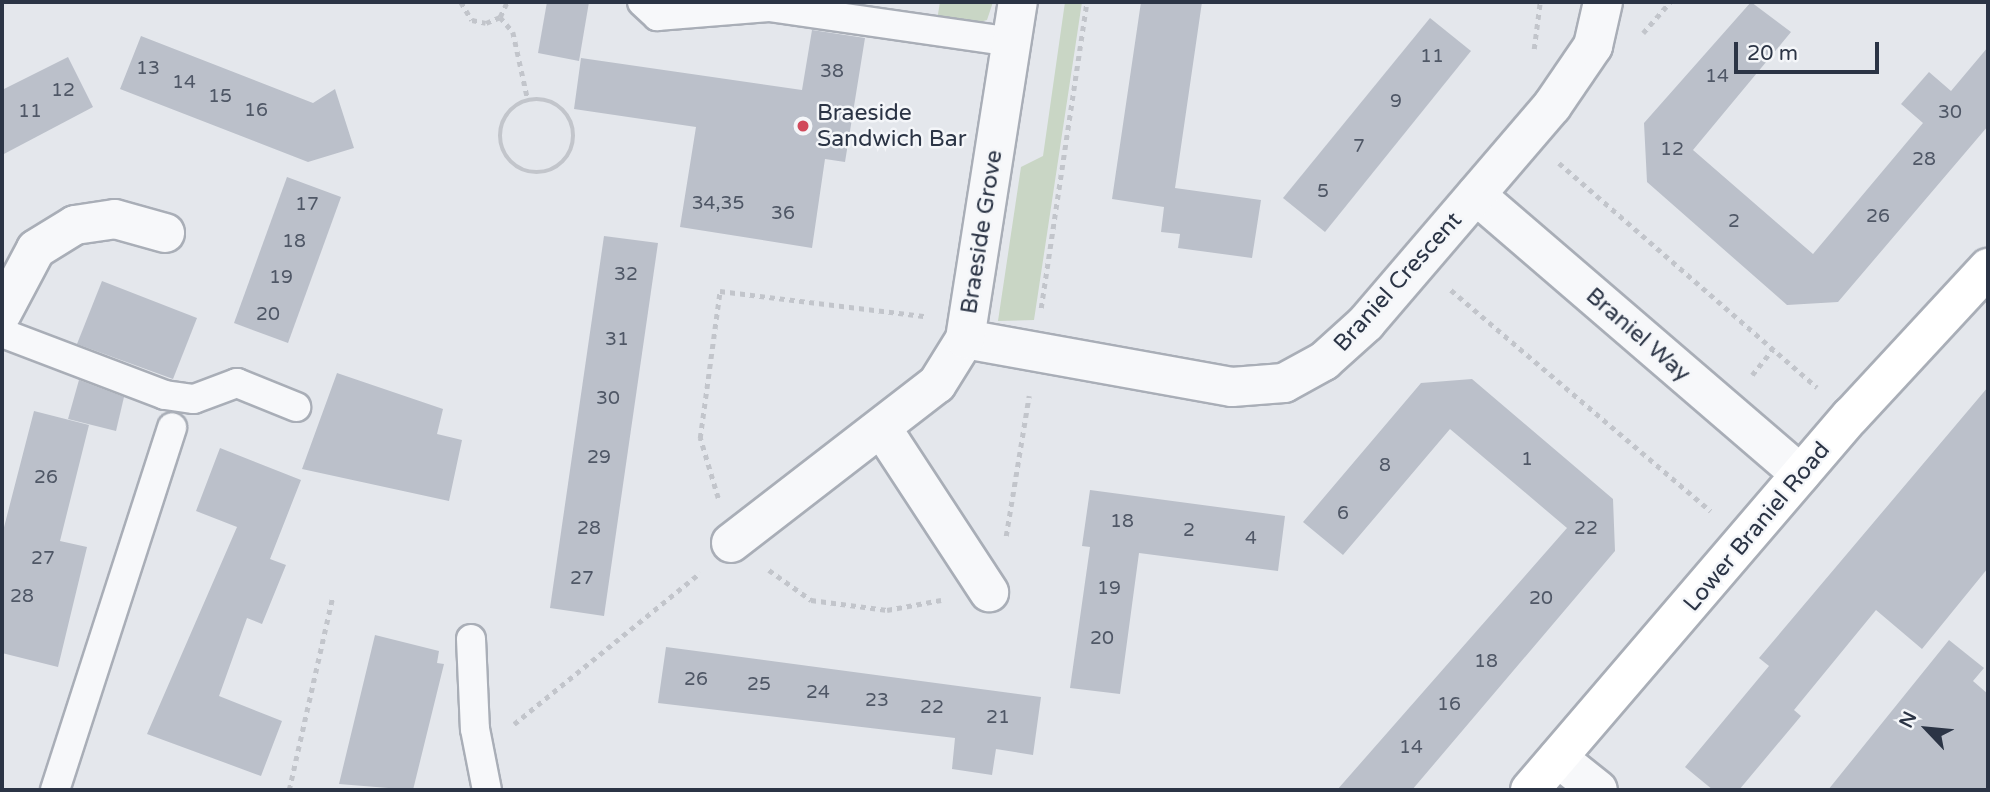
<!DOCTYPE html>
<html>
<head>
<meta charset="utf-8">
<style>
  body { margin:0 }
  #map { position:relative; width:1990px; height:792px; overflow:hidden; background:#e4e7ec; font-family:"Varela Round",sans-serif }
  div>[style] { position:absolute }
  .green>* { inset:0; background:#c9d6c5 }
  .building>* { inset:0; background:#bbc0ca }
  .path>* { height:4.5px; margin-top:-2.25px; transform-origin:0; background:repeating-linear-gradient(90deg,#c2c5cb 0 5px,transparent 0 10px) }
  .path>.ring { margin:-2.25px; padding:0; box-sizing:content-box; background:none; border:4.5px solid #c2c5cb; border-radius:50% }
  .roads { filter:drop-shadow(2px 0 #a9aeb7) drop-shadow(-2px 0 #a9aeb7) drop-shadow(0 2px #a9aeb7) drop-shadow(0 -2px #a9aeb7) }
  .lane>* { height:28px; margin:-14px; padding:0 14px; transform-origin:14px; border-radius:14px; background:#f7f8fa }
  .street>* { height:38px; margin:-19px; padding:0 19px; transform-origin:19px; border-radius:19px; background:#f7f8fa }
  .secondary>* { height:38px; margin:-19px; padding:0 19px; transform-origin:19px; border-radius:19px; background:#fff }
  .dots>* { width:19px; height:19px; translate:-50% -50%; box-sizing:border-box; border:4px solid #f4f6f9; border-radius:50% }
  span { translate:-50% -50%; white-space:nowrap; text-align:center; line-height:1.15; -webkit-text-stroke:5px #f4f6f9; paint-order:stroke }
  .number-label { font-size:19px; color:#4f5766 }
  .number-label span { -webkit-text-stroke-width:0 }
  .poi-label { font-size:23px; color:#2b3445 }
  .left { translate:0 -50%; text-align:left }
  .street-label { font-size:23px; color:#2b3445 }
  .frame { position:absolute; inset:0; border:4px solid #2b3445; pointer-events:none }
  .north { position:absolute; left:1892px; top:694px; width:70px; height:70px; -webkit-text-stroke:5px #f4f6f9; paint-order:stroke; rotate:296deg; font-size:19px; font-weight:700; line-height:28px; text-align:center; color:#2b3445 }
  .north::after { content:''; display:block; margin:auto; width:24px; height:32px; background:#2b3445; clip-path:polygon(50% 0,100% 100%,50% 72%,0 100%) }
  .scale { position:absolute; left:1734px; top:42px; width:145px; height:32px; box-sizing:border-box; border:4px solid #2b3445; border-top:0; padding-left:9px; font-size:21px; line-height:24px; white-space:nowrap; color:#2b3445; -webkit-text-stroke:5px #f4f6f9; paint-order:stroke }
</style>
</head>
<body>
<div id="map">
  <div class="green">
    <div style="clip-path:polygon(940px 2px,993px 2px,987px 20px,969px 25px,937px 20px)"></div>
    <div style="clip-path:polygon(1065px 2px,1082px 2px,1034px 320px,998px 321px,1021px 167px,1043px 156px)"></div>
  </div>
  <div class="building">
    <div style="clip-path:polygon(547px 2px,589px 2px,579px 61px,538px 53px)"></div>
    <div style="clip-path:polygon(1141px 2px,1202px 2px,1175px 188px,1261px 200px,1252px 258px,1178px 248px,1180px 234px,1161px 232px,1164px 207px,1112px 199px)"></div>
    <div style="clip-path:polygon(1751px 2px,1791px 32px,1693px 150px,1813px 254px,1923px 123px,1901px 104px,1929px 72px,1951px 91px,1988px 47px,1988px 126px,1838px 302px,1787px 305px,1647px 182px,1644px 123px)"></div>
    <div style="clip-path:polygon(1430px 18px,1471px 51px,1325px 232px,1283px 198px)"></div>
    <div style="clip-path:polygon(812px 30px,865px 38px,845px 162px,825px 159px,812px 248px,680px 227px,696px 127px,574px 109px,581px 58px,802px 90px)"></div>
    <div style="clip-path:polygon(141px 36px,313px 103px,335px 89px,354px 148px,308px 162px,120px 89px)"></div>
    <div style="clip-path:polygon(68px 57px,93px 107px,2px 155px,2px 90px)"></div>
    <div style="clip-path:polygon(287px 177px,341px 197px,288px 343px,234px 323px)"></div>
    <div style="clip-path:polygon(604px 236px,658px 243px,604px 616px,550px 608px)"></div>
    <div style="clip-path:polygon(102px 281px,197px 318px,173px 379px,77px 344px)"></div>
    <div style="clip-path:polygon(337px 373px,443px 409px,437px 434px,462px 440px,449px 501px,302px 469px)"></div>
    <div style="clip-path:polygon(1472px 379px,1613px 499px,1615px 551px,1412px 790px,1337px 790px,1567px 528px,1450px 429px,1343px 555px,1303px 522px,1421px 383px)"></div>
    <div style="clip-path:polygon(79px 380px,124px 397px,116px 431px,68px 419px)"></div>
    <div style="clip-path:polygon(1988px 387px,1988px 568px,1922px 649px,1876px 610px,1794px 710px,1801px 716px,1739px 790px,1713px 790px,1685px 767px,1769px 666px,1759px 658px)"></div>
    <div style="clip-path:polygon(34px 411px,89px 425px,60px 541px,87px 547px,58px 667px,2px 653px,2px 535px)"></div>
    <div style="clip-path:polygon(220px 448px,301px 480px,270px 559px,286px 565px,262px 624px,247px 618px,219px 696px,282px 721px,261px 776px,147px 734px,237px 527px,196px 511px)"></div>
    <div style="clip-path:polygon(1090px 490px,1285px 516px,1278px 571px,1139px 553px,1120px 694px,1070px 688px,1090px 547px,1082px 546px)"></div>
    <div style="clip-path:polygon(375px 635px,439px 651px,437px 663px,444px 664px,413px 790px,339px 784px)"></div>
    <div style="clip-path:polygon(1949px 640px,1984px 668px,1973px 681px,1988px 694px,1988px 790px,1828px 790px)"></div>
    <div style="clip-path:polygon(666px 647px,1041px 697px,1033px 755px,996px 749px,992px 775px,952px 769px,955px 738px,658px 703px)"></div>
  </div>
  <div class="path">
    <div style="left:461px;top:2px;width:21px;rotate:59deg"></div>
    <div style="left:472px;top:20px;width:14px;rotate:12deg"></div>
    <div style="left:486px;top:23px;width:15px;rotate:-23deg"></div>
    <div style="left:500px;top:17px;width:17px;rotate:-65deg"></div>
    <div style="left:500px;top:17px;width:20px;rotate:49deg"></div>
    <div style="left:513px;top:32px;width:70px;rotate:77.6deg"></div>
    <div style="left:1643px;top:33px;width:41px;rotate:-48.9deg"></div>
    <div style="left:1534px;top:49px;width:47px;rotate:-82.7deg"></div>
    <div class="ring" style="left:500px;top:99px;width:69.5px;height:69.5px"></div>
    <div style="left:1559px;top:163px;width:342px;rotate:41deg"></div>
    <div style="left:1451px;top:290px;width:341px;rotate:40.4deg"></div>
    <div style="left:1041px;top:308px;width:309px;rotate:-81.5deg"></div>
    <div style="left:1752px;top:375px;width:33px;rotate:-51deg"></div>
    <div style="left:718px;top:498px;width:63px;rotate:-106.7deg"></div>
    <div style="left:700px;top:438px;width:148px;rotate:-82.3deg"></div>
    <div style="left:720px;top:291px;width:207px;rotate:7deg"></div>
    <div style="left:1006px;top:536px;width:142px;rotate:-80.7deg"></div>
    <div style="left:769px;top:570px;width:52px;rotate:35.5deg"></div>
    <div style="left:811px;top:600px;width:77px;rotate:7.5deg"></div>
    <div style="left:887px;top:610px;width:55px;rotate:-10.5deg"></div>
    <div style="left:514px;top:724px;width:240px;rotate:-39.1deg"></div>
    <div style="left:289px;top:790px;width:196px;rotate:-77.3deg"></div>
  </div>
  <div class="roads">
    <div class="lane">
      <div style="left:642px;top:2px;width:21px;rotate:43deg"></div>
      <div style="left:657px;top:16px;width:112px;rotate:-4.6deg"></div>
      <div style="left:769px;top:7px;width:245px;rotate:8.2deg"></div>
      <div style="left:2px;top:333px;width:174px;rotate:20.8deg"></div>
      <div style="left:165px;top:395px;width:29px;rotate:8deg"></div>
      <div style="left:194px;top:399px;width:46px;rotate:-20.4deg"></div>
      <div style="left:237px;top:383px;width:64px;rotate:22.1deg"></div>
      <div style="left:471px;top:639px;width:90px;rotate:87.5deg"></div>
      <div style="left:475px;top:729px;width:62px;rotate:78.9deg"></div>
      <div style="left:55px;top:790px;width:381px;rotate:-72.1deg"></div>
    </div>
    <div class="street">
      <div style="left:1476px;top:195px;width:428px;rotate:40.7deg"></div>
      <div style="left:2px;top:313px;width:72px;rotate:-62deg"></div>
      <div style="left:36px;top:249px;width:46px;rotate:-31.6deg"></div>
      <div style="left:75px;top:225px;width:40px;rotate:-8.5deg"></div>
      <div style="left:115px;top:219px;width:52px;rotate:15.6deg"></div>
      <div style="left:965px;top:339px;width:271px;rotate:10.2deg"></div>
      <div style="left:1232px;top:387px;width:52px;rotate:-4.4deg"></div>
      <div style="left:1284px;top:383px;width:46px;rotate:-28.8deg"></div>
      <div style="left:1324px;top:361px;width:57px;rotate:-42.1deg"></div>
      <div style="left:1366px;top:323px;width:286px;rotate:-49.4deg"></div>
      <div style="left:1552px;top:106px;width:73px;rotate:-55.7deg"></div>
      <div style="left:1593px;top:46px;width:45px;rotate:-77.2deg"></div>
      <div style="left:883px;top:430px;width:194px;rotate:56.8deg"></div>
      <div style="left:731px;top:543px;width:260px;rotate:-37.7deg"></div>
      <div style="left:937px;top:384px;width:53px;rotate:-58.1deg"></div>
      <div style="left:965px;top:339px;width:341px;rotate:-81.1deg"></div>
      <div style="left:1558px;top:758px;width:51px;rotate:38.7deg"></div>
    </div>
    <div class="secondary">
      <div style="left:1530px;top:790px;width:493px;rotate:-49.4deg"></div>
      <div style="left:1851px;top:416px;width:202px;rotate:-47.2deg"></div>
    </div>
  </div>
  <div class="dots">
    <div style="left:803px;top:126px;background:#d1495b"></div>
  </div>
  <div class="number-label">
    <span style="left:1432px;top:57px">11</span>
    <span style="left:148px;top:69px">13</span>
    <span style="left:832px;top:72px">38</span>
    <span style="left:1717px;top:77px">14</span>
    <span style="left:184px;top:83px">14</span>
    <span style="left:63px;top:91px">12</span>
    <span style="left:220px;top:97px">15</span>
    <span style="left:1396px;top:102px">9</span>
    <span style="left:256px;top:111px">16</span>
    <span style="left:30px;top:112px">11</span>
    <span style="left:1950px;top:113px">30</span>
    <span style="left:1359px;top:147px">7</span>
    <span style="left:1672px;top:150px">12</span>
    <span style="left:1924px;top:160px">28</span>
    <span style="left:1323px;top:192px">5</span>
    <span style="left:718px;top:204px">34,35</span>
    <span style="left:307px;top:205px">17</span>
    <span style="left:783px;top:214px">36</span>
    <span style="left:1878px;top:217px">26</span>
    <span style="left:1734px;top:222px">2</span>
    <span style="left:294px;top:242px">18</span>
    <span style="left:626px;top:275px">32</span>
    <span style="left:281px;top:278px">19</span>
    <span style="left:268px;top:315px">20</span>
    <span style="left:617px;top:340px">31</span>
    <span style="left:608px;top:399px">30</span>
    <span style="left:599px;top:458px">29</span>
    <span style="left:1527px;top:460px">1</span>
    <span style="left:1385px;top:466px">8</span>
    <span style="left:46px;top:478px">26</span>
    <span style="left:1343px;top:514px">6</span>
    <span style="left:1122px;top:522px">18</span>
    <span style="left:589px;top:529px">28</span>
    <span style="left:1586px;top:529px">22</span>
    <span style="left:1189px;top:531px">2</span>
    <span style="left:1251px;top:539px">4</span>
    <span style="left:43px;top:559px">27</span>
    <span style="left:582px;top:579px">27</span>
    <span style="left:1109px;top:589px">19</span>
    <span style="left:22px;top:597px">28</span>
    <span style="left:1541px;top:599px">20</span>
    <span style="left:1102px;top:639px">20</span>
    <span style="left:1486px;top:662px">18</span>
    <span style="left:696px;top:680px">26</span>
    <span style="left:759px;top:685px">25</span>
    <span style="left:818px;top:693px">24</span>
    <span style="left:877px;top:701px">23</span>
    <span style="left:1449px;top:705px">16</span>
    <span style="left:932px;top:708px">22</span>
    <span style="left:998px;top:718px">21</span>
    <span style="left:1411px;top:748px">14</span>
  </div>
  <div class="poi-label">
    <span class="left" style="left:817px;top:126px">Braeside<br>Sandwich Bar</span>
  </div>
  <div class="street-label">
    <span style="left:982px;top:232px;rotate:-81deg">Braeside Grove</span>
    <span style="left:1398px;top:282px;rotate:-48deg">Braniel Crescent</span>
    <span style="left:1638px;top:335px;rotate:41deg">Braniel Way</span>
    <span style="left:1757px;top:527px;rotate:-50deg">Lower Braniel Road</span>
  </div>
  <div class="frame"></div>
  <div class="north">N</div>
  <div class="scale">20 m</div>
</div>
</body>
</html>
